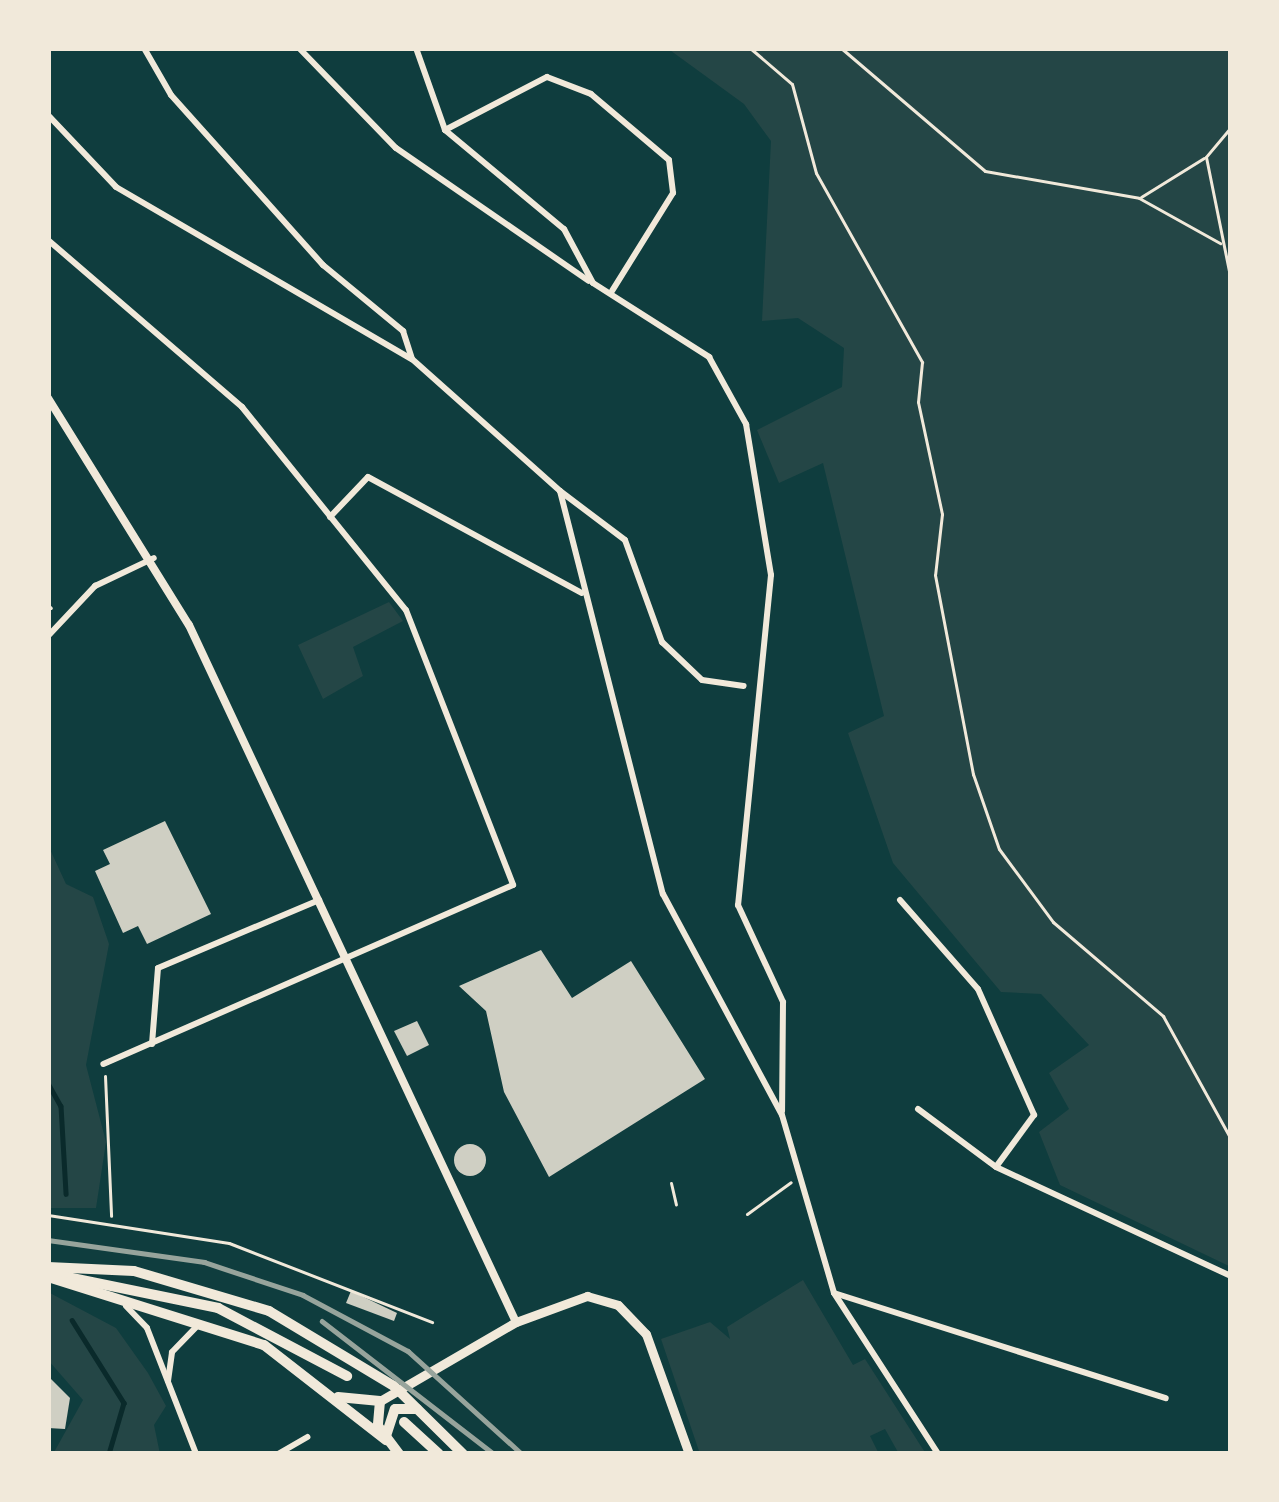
<!DOCTYPE html>
<html>
<head>
<meta charset="utf-8">
<style>
  body { margin:0 }
  #map { position:relative; width:1279px; height:1502px; overflow:hidden; background:#0f3d3e; font-family:"Alegreya Sans",sans-serif }
  div>[style] { position:absolute }
  .green>* { inset:0; background:#244646 }
  .stream>* { height:4.5px; margin:-2.25px; padding:0 2.25px; transform-origin:2.25px; border-radius:2.25px; background:#0a2a2b }
  .building>* { inset:0; background:#cfcfc3 }
  .round { border-radius:50% }
  .path>* { height:3px; margin:-1.5px; padding:0 1.5px; transform-origin:1.5px; border-radius:1.5px; background:#f1e9da }
  .service>* { height:3px; margin:-1.5px; padding:0 1.5px; transform-origin:1.5px; border-radius:1.5px; background:#f1e9da }
  .minor>* { height:6px; margin:-3px; padding:0 3px; transform-origin:3px; border-radius:3px; background:#f1e9da }
  .tertiary>* { height:8px; margin:-4px; padding:0 4px; transform-origin:4px; border-radius:4px; background:#f1e9da }
  .secondary>* { height:9px; margin:-4.5px; padding:0 4.5px; transform-origin:4.5px; border-radius:4.5px; background:#f1e9da }
  .primary>* { height:10px; margin:-5px; padding:0 5px; transform-origin:5px; border-radius:5px; background:#f1e9da }
  .rail>* { height:4.5px; margin:-2.25px; padding:0 2.25px; transform-origin:2.25px; border-radius:2.25px; background:#97a49c }
  span { translate:-50% -50%; white-space:nowrap; text-align:center; line-height:1.15; -webkit-text-stroke:10px #f1e9da; paint-order:stroke }
  .frame { position:absolute; inset:0; border:51px solid #f1e9da; pointer-events:none }
</style>
</head>
<body>
<div id="map">
  <div class="green">
    <div style="clip-path:polygon(667px 48px,1231px 48px,1231px 1267px,1060px 1185px,1039px 1132px,1069px 1109px,1049px 1073px,1089px 1045px,1041px 994px,1001px 992px,893px 863px,848px 733px,884px 716px,823px 463px,779px 483px,757px 430px,842px 387px,844px 348px,798px 318px,762px 321px,771px 141px,744px 104px)"></div>
    <div style="clip-path:polygon(389px 602px,403px 621px,353px 647px,363px 676px,323px 699px,298px 645px)"></div>
    <div style="clip-path:polygon(48px 845px,66px 884px,93px 897px,109px 944px,86px 1065px,106px 1142px,96px 1208px,48px 1208px)"></div>
    <div style="clip-path:polygon(803px 1280px,853px 1365px,865px 1359px,926px 1454px,899px 1454px,885px 1429px,870px 1436px,879px 1454px,700px 1454px,661px 1339px,710px 1322px,730px 1339px,727px 1327px)"></div>
    <div style="clip-path:polygon(48px 1292px,116px 1328px,148px 1373px,166px 1406px,154px 1425px,160px 1454px,53px 1454px,83px 1400px,48px 1360px)"></div>
  </div>
  <div class="stream">
    <div style="left:48px;top:1083px;width:26px;rotate:61deg"></div>
    <div style="left:61px;top:1106px;width:88px;rotate:86.7deg"></div>
    <div style="left:72px;top:1320px;width:98px;rotate:57.9deg"></div>
    <div style="left:124px;top:1403px;width:53px;rotate:106.4deg"></div>
  </div>
  <div class="building">
    <div style="clip-path:polygon(165px 821px,211px 914px,147px 944px,138px 926px,123px 933px,95px 871px,110px 864px,103px 850px)"></div>
    <div style="clip-path:polygon(541px 950px,572px 998px,631px 961px,705px 1079px,549px 1177px,504px 1092px,486px 1011px,459px 986px)"></div>
    <div style="clip-path:polygon(417px 1021px,429px 1045px,407px 1056px,394px 1031px)"></div>
    <div class="round" style="left:454px;top:1144px;width:32px;height:32px"></div>
    <div style="clip-path:polygon(351px 1291px,397px 1313px,394px 1321px,346px 1303px)"></div>
    <div style="clip-path:polygon(48px 1376px,70px 1398px,65px 1429px,48px 1428px)"></div>
  </div>
  <div class="path">
    <div style="left:750px;top:48px;width:55px;rotate:40.6deg"></div>
    <div style="left:792px;top:84px;width:92px;rotate:74.9deg"></div>
    <div style="left:816px;top:173px;width:217px;rotate:60.7deg"></div>
    <div style="left:922px;top:362px;width:40px;rotate:95.7deg"></div>
    <div style="left:918px;top:402px;width:115px;rotate:77.9deg"></div>
    <div style="left:942px;top:514px;width:61px;rotate:96.5deg"></div>
    <div style="left:935px;top:575px;width:203px;rotate:79.2deg"></div>
    <div style="left:973px;top:774px;width:79px;rotate:70.9deg"></div>
    <div style="left:999px;top:849px;width:91px;rotate:53.5deg"></div>
    <div style="left:1053px;top:922px;width:145px;rotate:40.5deg"></div>
    <div style="left:1163px;top:1016px;width:141px;rotate:61.1deg"></div>
    <div style="left:841px;top:48px;width:189px;rotate:40.5deg"></div>
    <div style="left:985px;top:171px;width:156px;rotate:9.9deg"></div>
    <div style="left:1139px;top:198px;width:93px;rotate:29.1deg"></div>
    <div style="left:1231px;top:127px;width:39px;rotate:130deg"></div>
    <div style="left:1206px;top:157px;width:126px;rotate:78.6deg"></div>
    <div style="left:1141px;top:197px;width:74px;rotate:-31.8deg"></div>
    <div style="left:48px;top:605px;width:4px;rotate:45deg"></div>
    <div style="left:105px;top:1076px;width:140px;rotate:87.5deg"></div>
    <div style="left:747px;top:1214px;width:54px;rotate:-36deg"></div>
    <div style="left:48px;top:1215px;width:183px;rotate:8.8deg"></div>
    <div style="left:229px;top:1243px;width:218px;rotate:21.3deg"></div>
  </div>
  <div class="service">
    <div style="left:671px;top:1183px;width:22px;rotate:77deg"></div>
  </div>
  <div class="minor">
    <div style="left:144px;top:48px;width:54px;rotate:60.1deg"></div>
    <div style="left:171px;top:95px;width:228px;rotate:48.2deg"></div>
    <div style="left:323px;top:265px;width:104px;rotate:39.5deg"></div>
    <div style="left:403px;top:331px;width:29px;rotate:72deg"></div>
    <div style="left:299px;top:48px;width:139px;rotate:45.9deg"></div>
    <div style="left:396px;top:148px;width:234px;rotate:34.6deg"></div>
    <div style="left:416px;top:48px;width:87px;rotate:70.5deg"></div>
    <div style="left:445px;top:130px;width:155px;rotate:39.8deg"></div>
    <div style="left:564px;top:229px;width:61px;rotate:61.8deg"></div>
    <div style="left:593px;top:283px;width:138px;rotate:32.5deg"></div>
    <div style="left:709px;top:357px;width:77px;rotate:61.1deg"></div>
    <div style="left:746px;top:424px;width:153px;rotate:80.6deg"></div>
    <div style="left:771px;top:575px;width:332px;rotate:95.7deg"></div>
    <div style="left:738px;top:905px;width:107px;rotate:65.1deg"></div>
    <div style="left:783px;top:1002px;width:109px;rotate:90.5deg"></div>
    <div style="left:48px;top:115px;width:99px;rotate:46.6deg"></div>
    <div style="left:116px;top:187px;width:342px;rotate:30.2deg"></div>
    <div style="left:412px;top:359px;width:198px;rotate:41.7deg"></div>
    <div style="left:560px;top:491px;width:416px;rotate:75.7deg"></div>
    <div style="left:663px;top:894px;width:251px;rotate:61.7deg"></div>
    <div style="left:782px;top:1115px;width:185px;rotate:73.7deg"></div>
    <div style="left:834px;top:1293px;width:192px;rotate:57.1deg"></div>
    <div style="left:445px;top:130px;width:115px;rotate:-27.5deg"></div>
    <div style="left:547px;top:77px;width:47px;rotate:21.1deg"></div>
    <div style="left:591px;top:94px;width:102px;rotate:40.2deg"></div>
    <div style="left:669px;top:160px;width:33px;rotate:83deg"></div>
    <div style="left:673px;top:193px;width:115px;rotate:121.9deg"></div>
    <div style="left:48px;top:240px;width:256px;rotate:40.7deg"></div>
    <div style="left:242px;top:407px;width:261px;rotate:51.1deg"></div>
    <div style="left:406px;top:610px;width:295px;rotate:68.7deg"></div>
    <div style="left:513px;top:885px;width:447px;rotate:156.4deg"></div>
    <div style="left:560px;top:491px;width:81px;rotate:37deg"></div>
    <div style="left:625px;top:540px;width:109px;rotate:70.1deg"></div>
    <div style="left:662px;top:642px;width:55px;rotate:43.5deg"></div>
    <div style="left:702px;top:680px;width:42px;rotate:8.1deg"></div>
    <div style="left:330px;top:517px;width:55px;rotate:-46.5deg"></div>
    <div style="left:368px;top:477px;width:243px;rotate:28.5deg"></div>
    <div style="left:48px;top:636px;width:69px;rotate:-46.8deg"></div>
    <div style="left:95px;top:586px;width:65px;rotate:-25.4deg"></div>
    <div style="left:900px;top:900px;width:118px;rotate:48.8deg"></div>
    <div style="left:978px;top:989px;width:138px;rotate:66deg"></div>
    <div style="left:1034px;top:1115px;width:64px;rotate:126.2deg"></div>
    <div style="left:152px;top:1044px;width:76px;rotate:-85.5deg"></div>
    <div style="left:158px;top:968px;width:175px;rotate:-22.9deg"></div>
    <div style="left:918px;top:1109px;width:97px;rotate:36.6deg"></div>
    <div style="left:996px;top:1167px;width:259px;rotate:24.9deg"></div>
    <div style="left:834px;top:1293px;width:348px;rotate:17.6deg"></div>
    <div style="left:126px;top:1306px;width:30px;rotate:46deg"></div>
    <div style="left:147px;top:1328px;width:135px;rotate:68.7deg"></div>
    <div style="left:168px;top:1381px;width:29px;rotate:-82deg"></div>
    <div style="left:172px;top:1352px;width:35px;rotate:-46deg"></div>
    <div style="left:278px;top:1454px;width:34px;rotate:-30deg"></div>
  </div>
  <div class="tertiary">
    <div style="left:48px;top:398px;width:267px;rotate:58.2deg"></div>
    <div style="left:189px;top:625px;width:770px;rotate:64.87deg"></div>
  </div>
  <div class="secondary">
    <div style="left:380px;top:1401px;width:157px;rotate:-30.2deg"></div>
    <div style="left:516px;top:1322px;width:76px;rotate:-20.1deg"></div>
    <div style="left:587px;top:1296px;width:32px;rotate:16deg"></div>
    <div style="left:618px;top:1305px;width:40px;rotate:46deg"></div>
    <div style="left:646px;top:1334px;width:127px;rotate:70.3deg"></div>
  </div>
  <div class="primary">
    <div style="left:48px;top:1267px;width:86px;rotate:2.7deg"></div>
    <div style="left:134px;top:1271px;width:141px;rotate:16.5deg"></div>
    <div style="left:269px;top:1311px;width:146px;rotate:31deg"></div>
    <div style="left:394px;top:1386px;width:97px;rotate:44.6deg"></div>
    <div style="left:48px;top:1273px;width:174px;rotate:11.6deg"></div>
    <div style="left:218px;top:1308px;width:146px;rotate:27.8deg"></div>
    <div style="left:48px;top:1277px;width:226px;rotate:17.5deg"></div>
    <div style="left:264px;top:1345px;width:155px;rotate:37.9deg"></div>
    <div style="left:338px;top:1397px;width:42px;rotate:5.4deg"></div>
    <div style="left:380px;top:1401px;width:25px;rotate:95deg"></div>
    <div style="left:378px;top:1426px;width:35px;rotate:53deg"></div>
    <div style="left:404px;top:1422px;width:47px;rotate:42.4deg"></div>
    <div style="left:386px;top:1436px;width:28px;rotate:-72deg"></div>
    <div style="left:395px;top:1409px;width:22px"></div>
  </div>
  <div class="rail">
    <div style="left:48px;top:1240px;width:158px;rotate:8deg"></div>
    <div style="left:204px;top:1262px;width:104px;rotate:18.4deg"></div>
    <div style="left:303px;top:1295px;width:119px;rotate:28.1deg"></div>
    <div style="left:408px;top:1351px;width:154px;rotate:42.1deg"></div>
    <div style="left:322px;top:1321px;width:217px;rotate:37.7deg"></div>
  </div>
  <div class="frame"></div>
</div>
</body>
</html>
